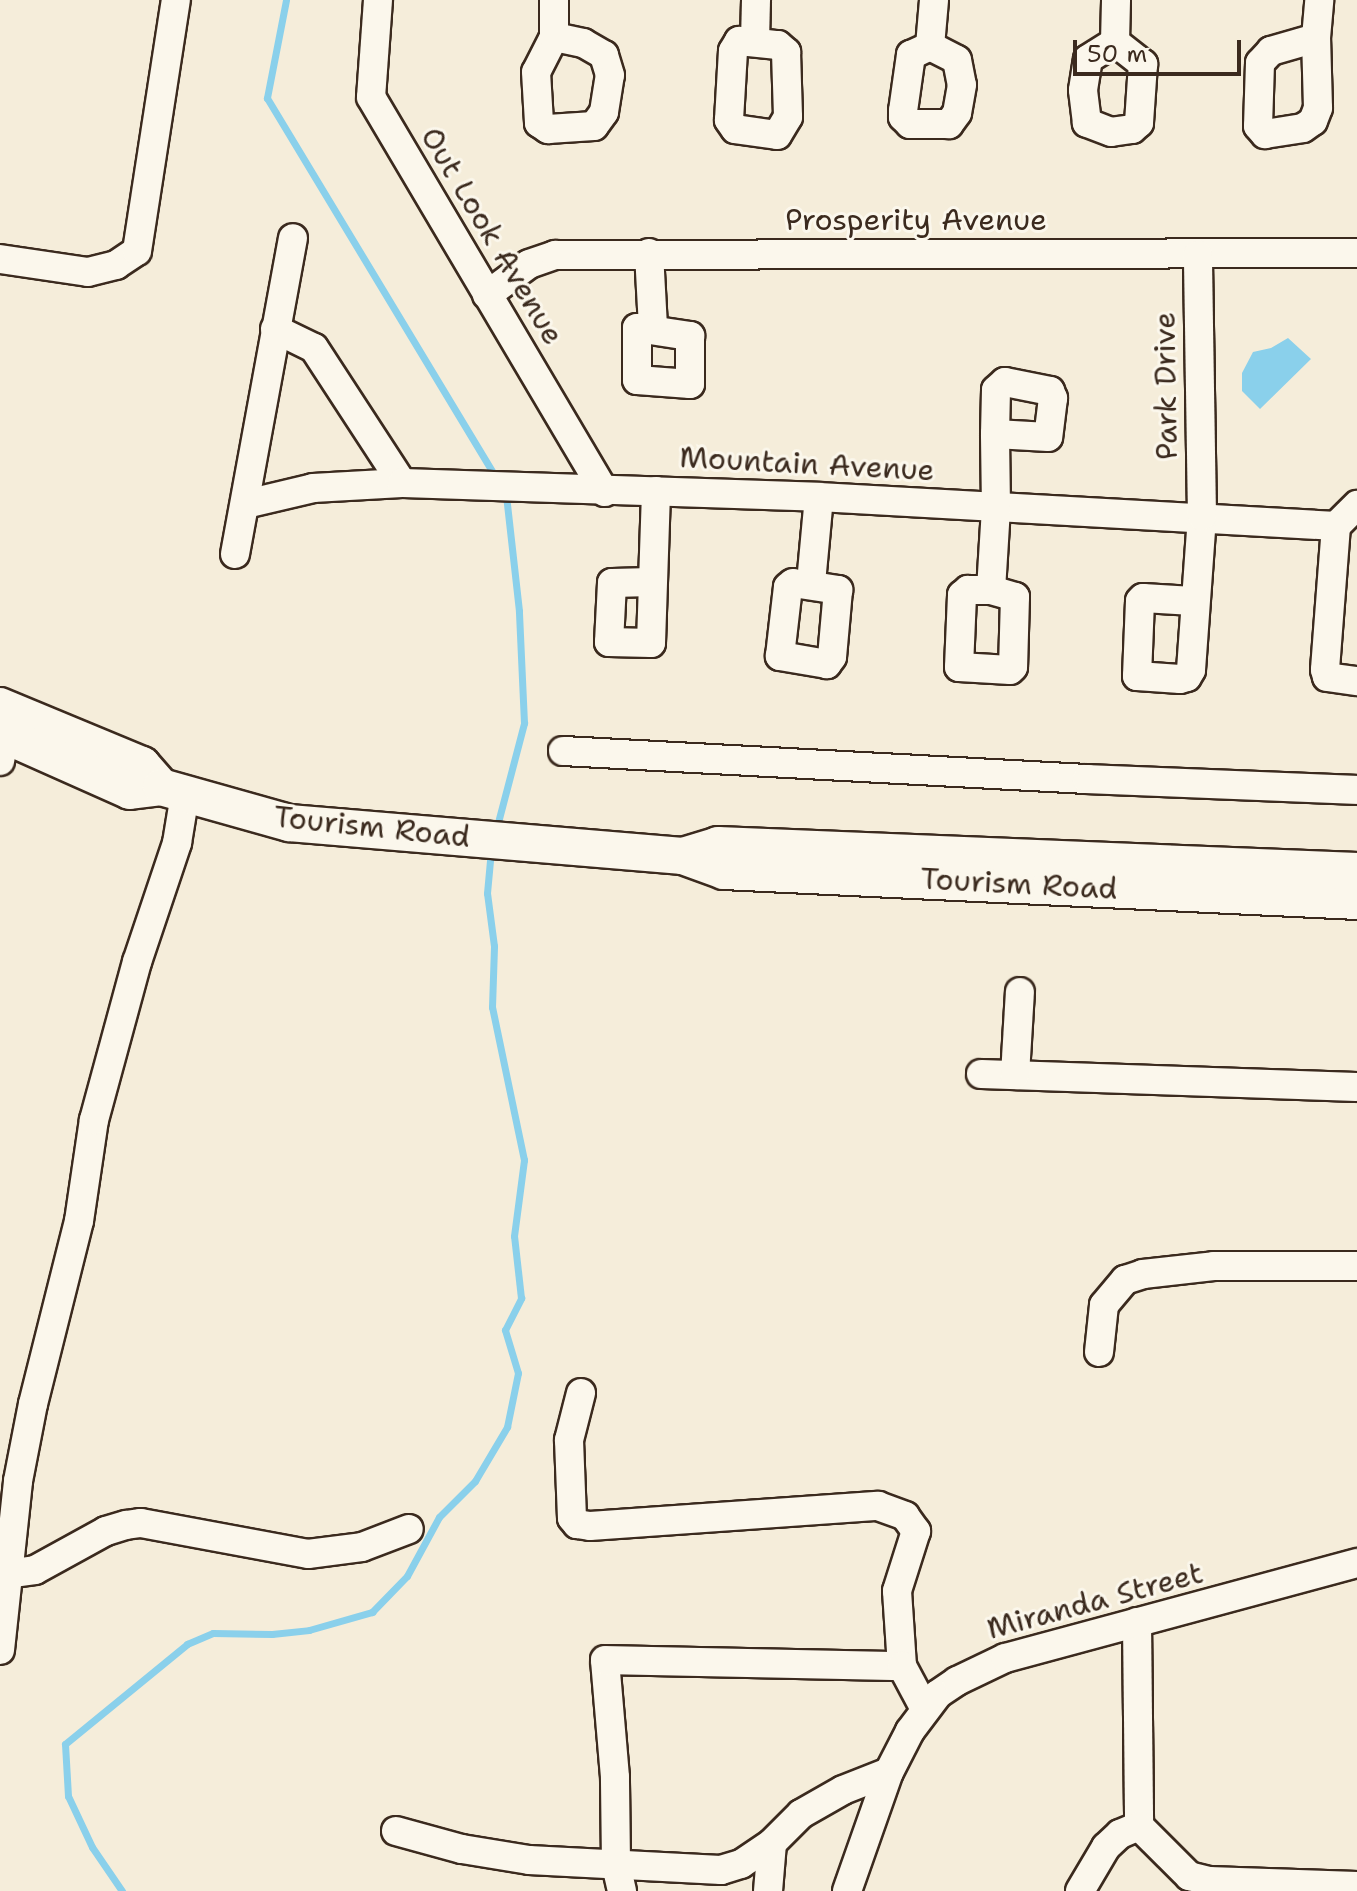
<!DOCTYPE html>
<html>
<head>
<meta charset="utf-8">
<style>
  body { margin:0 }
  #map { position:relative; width:1357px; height:1891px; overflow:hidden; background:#f5edda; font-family:"Shantell Sans",sans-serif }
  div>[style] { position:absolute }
  .water>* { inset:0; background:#8ad0eb }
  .stream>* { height:7px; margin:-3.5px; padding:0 3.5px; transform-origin:3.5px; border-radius:3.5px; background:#8ad0eb }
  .roads { filter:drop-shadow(2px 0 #3b2a1e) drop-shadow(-2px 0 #3b2a1e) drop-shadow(0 2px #3b2a1e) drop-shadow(0 -2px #3b2a1e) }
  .minor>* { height:28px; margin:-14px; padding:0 14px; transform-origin:14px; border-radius:14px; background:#fbf7ec }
  .major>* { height:36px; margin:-18px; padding:0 18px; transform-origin:18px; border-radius:18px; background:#fbf7ec }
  span { translate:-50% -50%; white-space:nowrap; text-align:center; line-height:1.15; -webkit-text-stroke:6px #fbf7ec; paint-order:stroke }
  .street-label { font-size:30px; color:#3b2a1e }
  .scale { position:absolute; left:1073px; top:40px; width:168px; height:36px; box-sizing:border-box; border:4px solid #3b2a1e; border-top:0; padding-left:10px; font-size:24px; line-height:28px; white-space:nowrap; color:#3b2a1e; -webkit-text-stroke:6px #fbf7ec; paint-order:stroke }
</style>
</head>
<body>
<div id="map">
  <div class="water">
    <div style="clip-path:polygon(1288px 338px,1311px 359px,1260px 409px,1242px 391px,1242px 373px,1253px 352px,1271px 348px)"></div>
  </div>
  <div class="stream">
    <div style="left:286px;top:0;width:100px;rotate:101deg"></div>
    <div style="left:267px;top:98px;width:443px;rotate:58.9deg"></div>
    <div style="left:496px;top:830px;width:111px;rotate:-75.3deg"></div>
    <div style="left:524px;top:723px;width:112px;rotate:-92.6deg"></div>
    <div style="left:519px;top:611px;width:117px;rotate:-96.4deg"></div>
    <div style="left:122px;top:1891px;width:53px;rotate:-124.3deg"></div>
    <div style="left:92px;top:1847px;width:56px;rotate:-115.2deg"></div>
    <div style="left:68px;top:1796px;width:52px;rotate:-93.3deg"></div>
    <div style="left:65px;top:1744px;width:158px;rotate:-39.3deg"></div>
    <div style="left:187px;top:1644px;width:28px;rotate:-23deg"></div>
    <div style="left:213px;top:1633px;width:59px;rotate:1deg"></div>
    <div style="left:272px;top:1634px;width:37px;rotate:-6deg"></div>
    <div style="left:309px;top:1630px;width:66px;rotate:-15.9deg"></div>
    <div style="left:372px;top:1612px;width:50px;rotate:-45.8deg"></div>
    <div style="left:407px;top:1576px;width:67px;rotate:-61.5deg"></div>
    <div style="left:439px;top:1517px;width:51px;rotate:-45deg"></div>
    <div style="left:475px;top:1481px;width:63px;rotate:-59.3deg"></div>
    <div style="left:507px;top:1427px;width:55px;rotate:-78.5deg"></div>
    <div style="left:518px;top:1373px;width:45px;rotate:-106.8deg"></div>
    <div style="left:505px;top:1330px;width:36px;rotate:-63deg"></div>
    <div style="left:521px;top:1298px;width:62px;rotate:-96.4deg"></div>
    <div style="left:514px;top:1236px;width:77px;rotate:-82.5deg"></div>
    <div style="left:524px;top:1160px;width:156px;rotate:-101.8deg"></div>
    <div style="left:492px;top:1007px;width:61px;rotate:-88.1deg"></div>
    <div style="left:494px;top:946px;width:53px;rotate:-97.5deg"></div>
    <div style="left:487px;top:893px;width:43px;rotate:-84.7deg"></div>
  </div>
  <div class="roads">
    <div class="minor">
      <div style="left:378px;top:0;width:97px;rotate:94.1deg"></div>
      <div style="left:371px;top:97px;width:459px;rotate:59.4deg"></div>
      <div style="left:554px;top:0;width:37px;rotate:90deg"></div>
      <div style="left:554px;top:37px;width:39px;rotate:117deg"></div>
      <div style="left:536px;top:72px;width:51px;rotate:86.6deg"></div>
      <div style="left:539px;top:123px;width:11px;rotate:34deg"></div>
      <div style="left:548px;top:129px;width:46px;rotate:-3.7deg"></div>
      <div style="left:594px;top:126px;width:17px;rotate:-54deg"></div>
      <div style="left:604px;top:112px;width:37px;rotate:-81deg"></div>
      <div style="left:610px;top:75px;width:21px;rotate:-107deg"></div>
      <div style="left:604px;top:55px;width:24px;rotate:-150deg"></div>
      <div style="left:583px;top:43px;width:30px;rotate:-168deg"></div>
      <div style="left:1316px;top:38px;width:47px;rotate:163.9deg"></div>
      <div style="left:1271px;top:51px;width:16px;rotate:133deg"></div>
      <div style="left:1260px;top:63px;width:63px;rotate:91.8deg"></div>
      <div style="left:1258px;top:126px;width:11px;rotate:49deg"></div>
      <div style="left:1265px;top:134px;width:38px;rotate:-9deg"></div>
      <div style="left:1303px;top:128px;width:12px;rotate:-35deg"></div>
      <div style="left:1313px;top:121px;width:14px;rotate:-69deg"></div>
      <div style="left:1318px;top:108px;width:70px;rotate:-91.6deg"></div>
      <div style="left:1316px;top:38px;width:38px;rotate:-85deg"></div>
      <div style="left:739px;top:41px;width:39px;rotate:6deg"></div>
      <div style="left:778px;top:45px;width:11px;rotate:41deg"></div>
      <div style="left:786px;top:52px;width:65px;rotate:88.2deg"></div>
      <div style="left:788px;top:117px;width:21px;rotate:121deg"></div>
      <div style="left:777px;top:135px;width:42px;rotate:-171.9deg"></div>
      <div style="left:735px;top:129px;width:11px;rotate:-124deg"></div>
      <div style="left:729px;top:120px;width:69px;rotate:-86.7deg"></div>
      <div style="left:733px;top:51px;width:12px;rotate:-59deg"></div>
      <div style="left:755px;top:41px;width:41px;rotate:-88.6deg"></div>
      <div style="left:1115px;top:42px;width:36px;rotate:38deg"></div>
      <div style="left:1143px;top:64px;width:59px;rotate:93.9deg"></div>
      <div style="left:1139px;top:123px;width:9px;rotate:139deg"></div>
      <div style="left:1132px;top:129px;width:21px;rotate:172deg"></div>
      <div style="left:1111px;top:132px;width:26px;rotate:-159deg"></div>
      <div style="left:1087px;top:123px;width:33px;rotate:-97deg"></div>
      <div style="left:1083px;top:90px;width:31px;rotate:-81deg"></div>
      <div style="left:1088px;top:59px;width:32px;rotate:-32deg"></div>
      <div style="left:1115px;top:42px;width:42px;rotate:-88.6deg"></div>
      <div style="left:930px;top:46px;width:30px;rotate:27deg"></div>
      <div style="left:957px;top:60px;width:25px;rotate:79deg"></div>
      <div style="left:962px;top:85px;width:28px;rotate:100deg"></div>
      <div style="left:957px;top:113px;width:14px;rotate:126deg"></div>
      <div style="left:949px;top:124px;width:39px;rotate:180deg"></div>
      <div style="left:910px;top:124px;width:10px;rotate:-135deg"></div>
      <div style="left:903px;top:117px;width:6px;rotate:-90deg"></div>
      <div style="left:903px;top:111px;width:57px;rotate:-81.9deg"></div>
      <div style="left:911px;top:55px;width:21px;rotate:-25deg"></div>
      <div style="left:930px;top:46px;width:46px;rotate:-85deg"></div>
      <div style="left:649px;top:253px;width:75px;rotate:86.9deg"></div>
      <div style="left:0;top:259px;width:89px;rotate:8.4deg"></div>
      <div style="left:88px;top:272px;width:29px;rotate:-14deg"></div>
      <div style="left:116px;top:265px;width:25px;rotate:-34deg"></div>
      <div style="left:137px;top:251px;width:254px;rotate:-81.2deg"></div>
      <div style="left:487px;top:295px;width:52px;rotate:-36.4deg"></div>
      <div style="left:529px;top:264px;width:28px;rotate:-19deg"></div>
      <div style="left:555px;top:255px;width:802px;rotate:-0.14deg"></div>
      <div style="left:637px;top:328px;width:54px;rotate:8.6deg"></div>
      <div style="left:690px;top:336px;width:48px;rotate:90deg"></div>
      <div style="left:690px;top:384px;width:53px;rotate:-175.7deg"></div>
      <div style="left:637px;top:380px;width:52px;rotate:-90deg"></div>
      <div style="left:275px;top:329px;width:43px;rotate:26deg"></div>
      <div style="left:314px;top:348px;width:161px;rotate:56.9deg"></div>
      <div style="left:246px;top:504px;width:69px;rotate:-13.4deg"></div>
      <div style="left:313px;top:488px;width:89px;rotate:-3.2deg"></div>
      <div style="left:402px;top:483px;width:417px;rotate:1.9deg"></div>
      <div style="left:819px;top:497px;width:518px;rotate:3.21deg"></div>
      <div style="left:1336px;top:526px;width:30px;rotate:-45deg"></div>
      <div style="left:1336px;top:526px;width:144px;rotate:94.4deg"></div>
      <div style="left:1325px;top:670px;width:7px;rotate:74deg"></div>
      <div style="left:1327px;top:677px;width:30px;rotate:8deg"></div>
      <div style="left:235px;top:554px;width:321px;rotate:-79.6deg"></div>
      <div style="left:652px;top:582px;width:40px;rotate:178.6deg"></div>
      <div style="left:612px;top:583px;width:59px;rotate:92.9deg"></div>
      <div style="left:609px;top:642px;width:42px;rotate:1.4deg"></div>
      <div style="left:651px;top:643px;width:152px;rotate:-88.1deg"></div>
      <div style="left:793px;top:583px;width:46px;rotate:8.8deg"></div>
      <div style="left:838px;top:590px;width:67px;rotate:95.1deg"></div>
      <div style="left:832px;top:657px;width:9px;rotate:126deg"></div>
      <div style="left:827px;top:664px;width:48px;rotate:-170.3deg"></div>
      <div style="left:780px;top:656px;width:69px;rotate:-83.4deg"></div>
      <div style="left:788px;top:587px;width:6px;rotate:-39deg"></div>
      <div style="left:811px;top:583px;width:86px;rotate:-84.7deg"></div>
      <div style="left:968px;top:590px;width:23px"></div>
      <div style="left:991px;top:590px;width:25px;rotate:16deg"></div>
      <div style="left:1015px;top:597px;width:70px;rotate:91.6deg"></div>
      <div style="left:1013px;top:667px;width:4px;rotate:135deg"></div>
      <div style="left:1010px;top:670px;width:51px;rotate:-176.6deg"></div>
      <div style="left:959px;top:667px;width:72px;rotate:-87.6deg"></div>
      <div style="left:962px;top:595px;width:8px;rotate:-40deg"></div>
      <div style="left:991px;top:590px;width:82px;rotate:-86.5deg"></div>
      <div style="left:996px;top:508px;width:74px;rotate:-90.8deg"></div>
      <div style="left:995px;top:434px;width:44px;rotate:-88.7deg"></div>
      <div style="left:996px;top:390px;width:12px;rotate:-42deg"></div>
      <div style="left:1005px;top:382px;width:46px;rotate:11.3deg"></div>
      <div style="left:1050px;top:391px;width:8px;rotate:67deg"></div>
      <div style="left:1053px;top:398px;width:39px;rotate:97deg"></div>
      <div style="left:1048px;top:437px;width:53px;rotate:-176.8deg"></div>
      <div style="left:1193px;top:601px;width:50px;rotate:-176.6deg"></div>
      <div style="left:1143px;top:598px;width:4px;rotate:135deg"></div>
      <div style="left:1140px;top:601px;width:75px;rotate:92.3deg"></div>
      <div style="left:1137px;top:676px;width:43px;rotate:4deg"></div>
      <div style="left:1180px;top:679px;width:7px;rotate:-16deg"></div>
      <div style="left:1187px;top:677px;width:8px;rotate:-60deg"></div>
      <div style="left:1191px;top:670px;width:154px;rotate:-85.9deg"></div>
      <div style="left:1202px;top:516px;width:261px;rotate:-90.9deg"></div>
      <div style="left:563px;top:751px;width:525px;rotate:3.06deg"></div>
      <div style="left:1087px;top:779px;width:270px;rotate:2.3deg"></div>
      <div style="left:0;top:761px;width:47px;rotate:-78.9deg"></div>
      <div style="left:981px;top:1074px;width:376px;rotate:2deg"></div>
      <div style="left:1015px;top:1075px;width:83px;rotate:-86.6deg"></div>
      <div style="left:1099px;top:1352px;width:47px;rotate:-83.9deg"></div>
      <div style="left:1104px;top:1305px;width:33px;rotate:-50deg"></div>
      <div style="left:1125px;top:1280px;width:19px;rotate:-18deg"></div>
      <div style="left:1143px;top:1274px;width:71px;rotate:-6.4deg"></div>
      <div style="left:1214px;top:1266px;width:143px"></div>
      <div style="left:581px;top:1393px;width:49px;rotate:104.3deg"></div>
      <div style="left:569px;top:1440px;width:78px;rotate:87.8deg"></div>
      <div style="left:572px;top:1518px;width:8px;rotate:50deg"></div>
      <div style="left:577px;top:1524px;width:13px;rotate:9deg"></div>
      <div style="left:590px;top:1526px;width:289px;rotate:-4deg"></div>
      <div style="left:878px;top:1506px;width:29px;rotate:20deg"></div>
      <div style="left:905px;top:1516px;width:19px;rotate:54deg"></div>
      <div style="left:916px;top:1531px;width:63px;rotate:107.6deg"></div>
      <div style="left:897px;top:1591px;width:75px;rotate:86.2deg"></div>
      <div style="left:7px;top:1574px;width:28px;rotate:-8deg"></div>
      <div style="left:35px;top:1570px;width:81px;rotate:-28.8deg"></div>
      <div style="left:106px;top:1531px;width:21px;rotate:-17deg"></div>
      <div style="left:126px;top:1525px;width:15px;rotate:-8deg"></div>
      <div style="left:141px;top:1523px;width:170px;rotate:10.5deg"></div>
      <div style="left:308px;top:1554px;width:54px;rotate:-7.4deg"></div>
      <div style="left:362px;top:1547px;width:50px;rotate:-21deg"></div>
      <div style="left:1137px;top:1622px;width:204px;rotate:89.4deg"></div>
      <div style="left:0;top:1650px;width:170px;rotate:-83.9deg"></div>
      <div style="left:18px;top:1481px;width:78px;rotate:-79deg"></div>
      <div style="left:33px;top:1404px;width:189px;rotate:-75.9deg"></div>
      <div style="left:79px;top:1221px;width:102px;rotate:-81.6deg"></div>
      <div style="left:94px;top:1120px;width:164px;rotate:-74.8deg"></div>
      <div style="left:137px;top:962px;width:126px;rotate:-71.4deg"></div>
      <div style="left:177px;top:843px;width:50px;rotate:-80.7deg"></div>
      <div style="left:396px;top:1831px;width:68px;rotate:15.3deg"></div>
      <div style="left:462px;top:1849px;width:68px;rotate:9.3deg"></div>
      <div style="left:529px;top:1860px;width:192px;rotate:3deg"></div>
      <div style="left:721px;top:1870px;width:21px;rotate:-17deg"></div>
      <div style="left:741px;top:1864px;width:37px;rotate:-34deg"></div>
      <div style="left:772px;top:1843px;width:41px;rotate:-45deg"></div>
      <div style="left:801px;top:1814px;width:48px;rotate:-29.7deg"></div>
      <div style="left:843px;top:1790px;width:49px;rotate:-21.4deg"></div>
      <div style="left:622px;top:1891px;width:28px;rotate:-103deg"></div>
      <div style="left:616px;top:1864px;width:87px;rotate:-90.7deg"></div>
      <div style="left:615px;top:1777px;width:117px;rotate:-94.9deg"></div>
      <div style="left:605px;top:1660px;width:297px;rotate:1.2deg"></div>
      <div style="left:902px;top:1666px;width:49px;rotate:61.9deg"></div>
      <div style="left:768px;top:1891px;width:48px;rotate:-85.2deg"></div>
      <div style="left:847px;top:1891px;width:126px;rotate:-70.6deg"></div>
      <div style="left:889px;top:1772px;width:46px;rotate:-62.9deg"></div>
      <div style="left:910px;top:1731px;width:46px;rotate:-52.9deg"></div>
      <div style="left:938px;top:1694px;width:23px;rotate:-34deg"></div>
      <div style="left:957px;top:1681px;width:53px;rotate:-25.6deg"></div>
      <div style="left:1005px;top:1658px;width:365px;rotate:-15.1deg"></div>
      <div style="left:1080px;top:1891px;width:51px;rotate:-59.4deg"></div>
      <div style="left:1106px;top:1847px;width:19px;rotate:-43deg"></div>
      <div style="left:1120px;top:1834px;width:21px;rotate:-23deg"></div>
      <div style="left:1139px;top:1826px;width:71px;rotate:45deg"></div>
      <div style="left:1189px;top:1876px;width:21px;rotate:14deg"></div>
      <div style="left:1209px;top:1881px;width:148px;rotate:1.9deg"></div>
    </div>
    <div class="major">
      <div style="left:0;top:706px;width:154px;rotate:22.6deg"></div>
      <div style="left:142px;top:765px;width:29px;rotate:49deg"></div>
      <div style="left:0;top:733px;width:142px;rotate:24deg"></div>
      <div style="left:130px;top:791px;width:31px;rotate:-7deg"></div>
      <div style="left:161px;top:787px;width:133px;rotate:15.7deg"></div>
      <div style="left:289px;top:823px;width:395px;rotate:4.8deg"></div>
      <div style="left:683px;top:856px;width:44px;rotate:20.1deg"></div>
      <div style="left:724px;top:871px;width:634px;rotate:2.71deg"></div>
      <div style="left:683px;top:856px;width:37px;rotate:-17deg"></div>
      <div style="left:718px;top:845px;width:640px;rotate:2.33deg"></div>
    </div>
  </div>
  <div class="street-label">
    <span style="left:916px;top:220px">Prosperity Avenue</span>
    <span style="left:492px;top:236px;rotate:59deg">Out Look Avenue</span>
    <span style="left:1166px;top:386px;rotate:-91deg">Park Drive</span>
    <span style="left:807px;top:464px;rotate:3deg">Mountain Avenue</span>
    <span style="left:372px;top:827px;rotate:6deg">Tourism Road</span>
    <span style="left:1019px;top:884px;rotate:3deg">Tourism Road</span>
    <span style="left:1095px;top:1601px;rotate:-15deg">Miranda Street</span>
  </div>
  <div class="scale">50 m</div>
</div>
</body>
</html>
